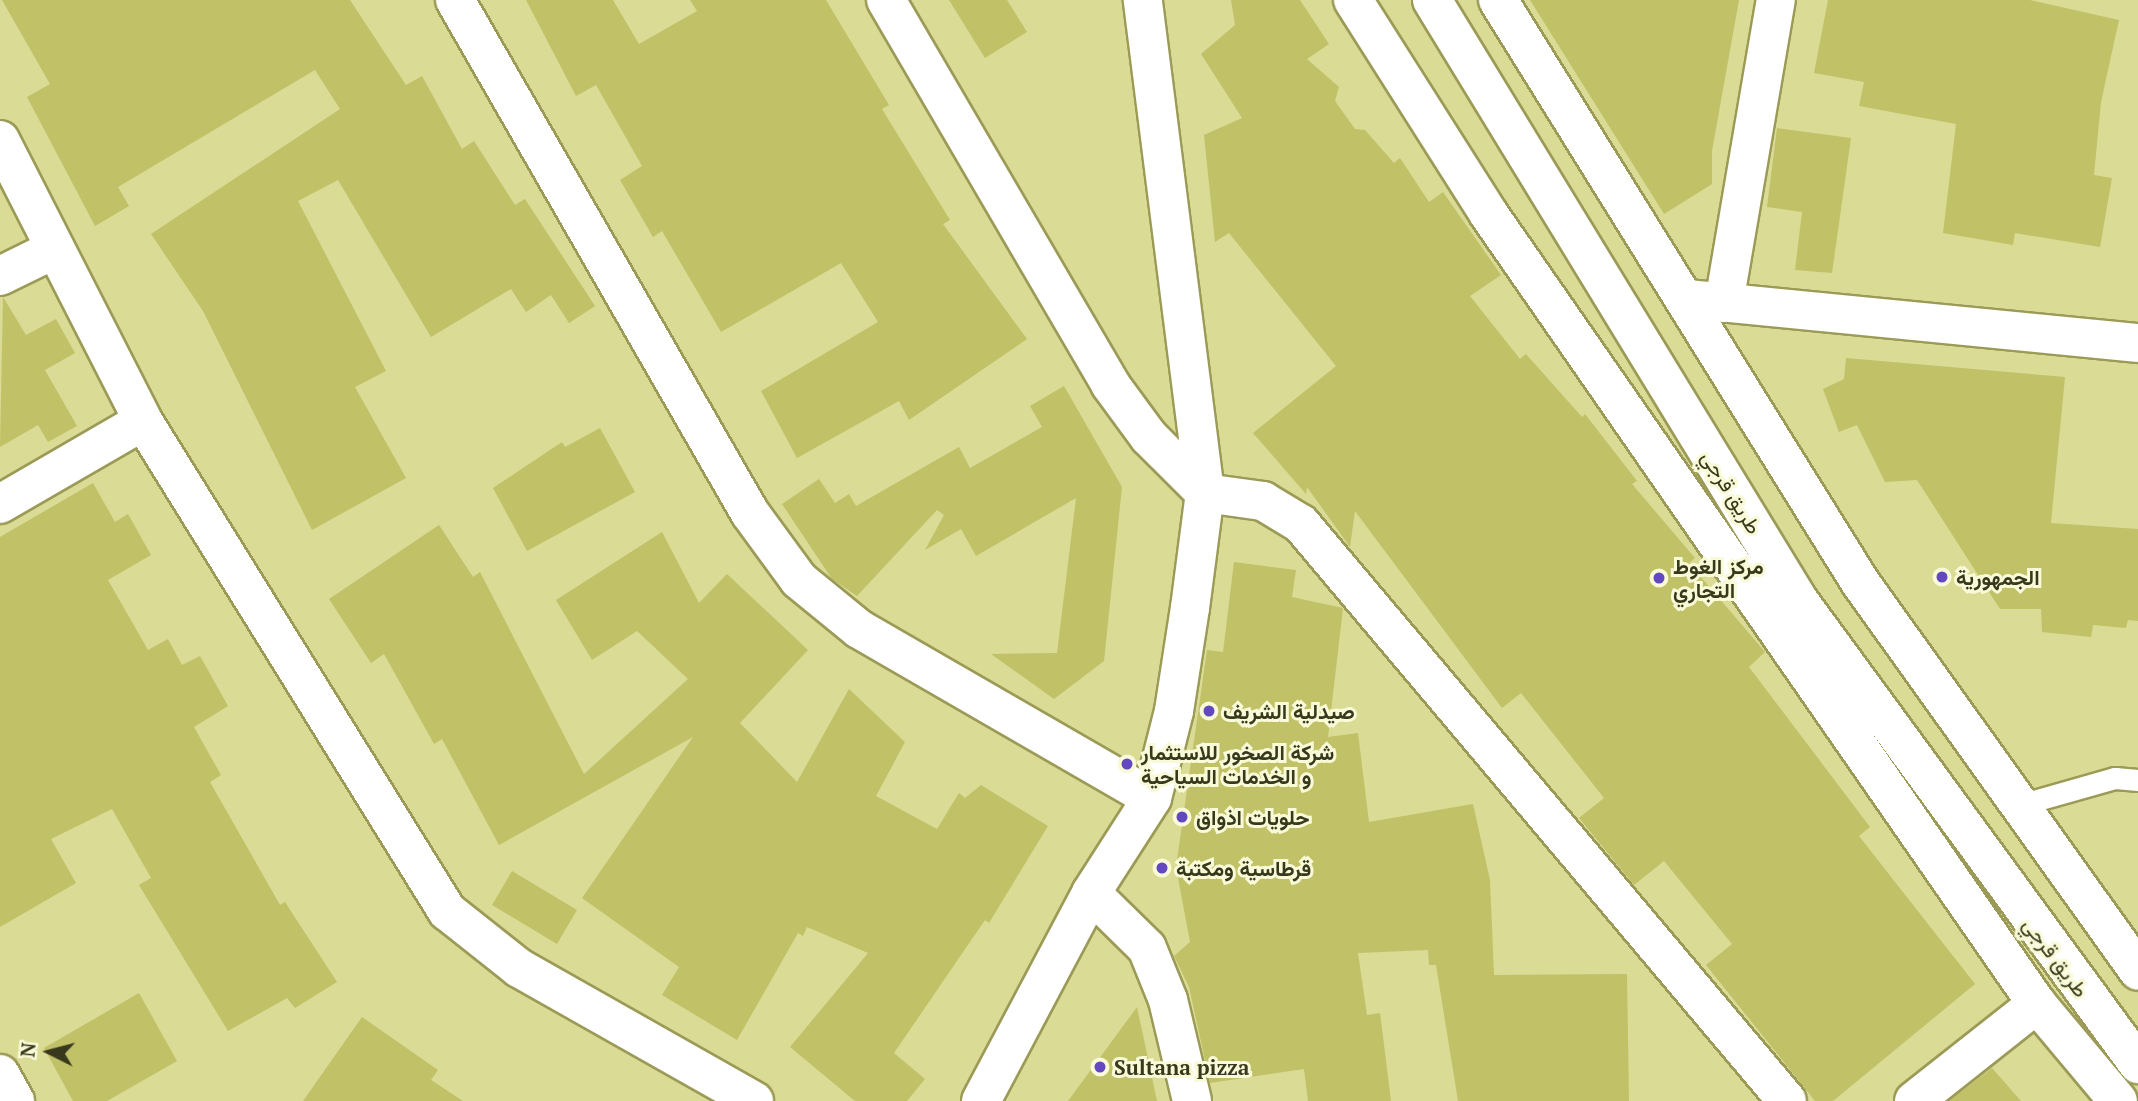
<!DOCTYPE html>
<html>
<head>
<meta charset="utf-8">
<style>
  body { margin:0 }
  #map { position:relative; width:2138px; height:1101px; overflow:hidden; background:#dadb95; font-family:"PT Serif",Vazirmatn,serif }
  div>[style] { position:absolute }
  .building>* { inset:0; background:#c1c168 }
  .roads { filter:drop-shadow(2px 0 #9b9b57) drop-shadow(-2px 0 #9b9b57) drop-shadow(0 2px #9b9b57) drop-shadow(0 -2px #9b9b57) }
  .lane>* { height:21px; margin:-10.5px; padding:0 10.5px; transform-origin:10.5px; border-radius:10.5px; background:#fff }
  .street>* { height:38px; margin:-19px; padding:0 19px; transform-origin:19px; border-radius:19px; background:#fff }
  .secondary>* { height:38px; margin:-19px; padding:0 19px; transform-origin:19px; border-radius:19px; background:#fff }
  .highway>* { height:38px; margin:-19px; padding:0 19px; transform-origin:19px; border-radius:19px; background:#fff }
  .dots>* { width:19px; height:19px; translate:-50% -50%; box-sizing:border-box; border:4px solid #f9fad7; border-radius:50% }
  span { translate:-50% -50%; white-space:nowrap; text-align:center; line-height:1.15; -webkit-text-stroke:6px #f9fad7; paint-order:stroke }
  .street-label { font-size:21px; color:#38381c }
  .poi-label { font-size:21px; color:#38381c; font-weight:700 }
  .left { translate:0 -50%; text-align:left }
  .north { position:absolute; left:14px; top:1017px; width:70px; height:70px; -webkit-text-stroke:5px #f9fad7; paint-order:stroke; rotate:276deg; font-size:19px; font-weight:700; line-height:28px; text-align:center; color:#38381c }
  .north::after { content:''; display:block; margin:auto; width:24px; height:32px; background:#38381c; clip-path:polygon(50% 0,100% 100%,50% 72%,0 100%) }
</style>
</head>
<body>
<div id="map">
  <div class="building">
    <div style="clip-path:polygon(2px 0,350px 0,406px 85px,422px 76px,462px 149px,474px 141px,515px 205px,525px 199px,595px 306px,569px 323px,551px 295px,526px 312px,511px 289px,431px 337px,338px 180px,298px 201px,386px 371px,355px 387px,406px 478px,312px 530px,203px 311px,151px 234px,340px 109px,315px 70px,118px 187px,129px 206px,95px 226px,27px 97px,50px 84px)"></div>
    <div style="clip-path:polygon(526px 0,613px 0,639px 44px,697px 11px,690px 0,826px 0,889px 105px,882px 109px,950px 220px,943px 224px,1027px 339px,909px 420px,899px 401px,797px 458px,761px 391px,878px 322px,841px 263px,721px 332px,662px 231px,653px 237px,620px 180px,642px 166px,596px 85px,576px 96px)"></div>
    <div style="clip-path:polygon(949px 0,1007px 0,1027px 32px,985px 58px)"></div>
    <div style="clip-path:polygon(1231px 0,1300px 0,1329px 44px,1307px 59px,1339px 87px,1335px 101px,1355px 129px,1365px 130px,1394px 163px,1400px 158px,1429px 202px,1443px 192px,1501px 275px,1470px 296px,1520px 359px,1526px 354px,1582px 417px,1585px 414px,1637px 481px,1632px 484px,1695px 558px,1689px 563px,1765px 652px,1749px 667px,1870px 827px,1859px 836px,1975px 984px,1833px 1101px,1815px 1101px,1706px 965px,1732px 944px,1664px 861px,1634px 885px,1579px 818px,1604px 798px,1521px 693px,1502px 708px,1355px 511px,1350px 547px,1307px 487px,1306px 494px,1253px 433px,1336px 366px,1229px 233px,1215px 242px,1204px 135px,1242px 118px,1201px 54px,1235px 25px)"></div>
    <div style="clip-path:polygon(1530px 0,1739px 0,1712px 151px,1712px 184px,1664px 214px)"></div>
    <div style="clip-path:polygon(1828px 0,2030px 0,2119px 20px,2101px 102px,2094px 175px,2112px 178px,2100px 247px,2015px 233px,2013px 245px,1943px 233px,1956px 124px,1859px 106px,1864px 82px,1814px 73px)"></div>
    <div style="clip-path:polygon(1777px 128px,1851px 138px,1832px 273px,1795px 270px,1802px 212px,1767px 207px)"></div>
    <div style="clip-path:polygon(3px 297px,26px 335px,56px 319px,75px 353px,45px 370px,77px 426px,48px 442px,38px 425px,0 447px)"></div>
    <div style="clip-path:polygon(1846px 358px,2065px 377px,2051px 523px,2138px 529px,2138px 621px,2128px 620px,2126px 628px,2093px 625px,2091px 637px,2042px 632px,2041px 609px,2000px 609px,1917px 480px,1885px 482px,1857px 425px,1839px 432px,1823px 389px,1844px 379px)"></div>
    <div style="clip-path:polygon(1064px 386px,1122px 487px,1104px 661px,1054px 699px,991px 654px,1057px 653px,1076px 498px,976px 556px,961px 529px,925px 550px,944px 515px,937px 510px,857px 596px,832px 579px,782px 504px,819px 479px,835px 503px,849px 494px,856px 506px,959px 447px,970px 468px,1042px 427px,1030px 406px)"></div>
    <div style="clip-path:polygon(600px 428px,635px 492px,527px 551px,493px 488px,562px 442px,565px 447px)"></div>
    <div style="clip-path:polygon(93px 483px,115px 522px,128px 514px,151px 555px,108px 580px,148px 650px,168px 639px,182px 665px,200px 656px,228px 706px,194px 727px,221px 775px,210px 782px,280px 905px,285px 902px,337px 982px,295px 1008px,287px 998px,228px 1031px,139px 885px,151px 878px,112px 809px,51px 839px,76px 883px,0 927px,0 537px)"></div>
    <div style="clip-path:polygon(439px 525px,473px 577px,480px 572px,584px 774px,688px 679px,637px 631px,592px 660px,556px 600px,662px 532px,699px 603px,727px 574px,808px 650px,740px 723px,797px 782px,849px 689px,905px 742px,876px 796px,937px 829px,959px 793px,965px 798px,981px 785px,1048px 826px,989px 923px,985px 920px,894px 1053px,925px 1079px,907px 1101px,855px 1101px,790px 1047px,868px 953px,807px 927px,803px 936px,798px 933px,737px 1040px,662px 995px,679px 967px,582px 898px,693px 737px,499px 845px,442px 739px,434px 744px,384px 654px,371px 663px,329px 599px)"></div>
    <div style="clip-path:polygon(1234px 562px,1296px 570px,1292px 597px,1343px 608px,1328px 737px,1358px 733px,1369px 822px,1473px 804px,1490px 880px,1494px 975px,1627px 974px,1629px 1101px,1458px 1101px,1436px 965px,1429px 965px,1428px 950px,1358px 953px,1367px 1015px,1380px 1013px,1391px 1101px,1308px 1101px,1304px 1069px,1210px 1083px,1189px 987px,1174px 956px,1190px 942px,1176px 867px,1207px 650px,1223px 652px)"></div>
    <div style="clip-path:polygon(512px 871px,577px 910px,557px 944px,492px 905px)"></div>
    <div style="clip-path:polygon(139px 993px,177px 1061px,107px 1101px,73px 1101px,44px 1048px)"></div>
    <div style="clip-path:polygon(1137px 1007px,1157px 1101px,1068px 1101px)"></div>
    <div style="clip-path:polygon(362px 1017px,438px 1070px,431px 1080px,463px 1101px,303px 1101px)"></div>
    <div style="clip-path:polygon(1992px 1068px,2021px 1101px,1949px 1101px)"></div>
  </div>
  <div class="roads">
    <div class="lane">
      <div style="left:2016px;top:806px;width:103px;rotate:-15.8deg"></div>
      <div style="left:2115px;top:778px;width:23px;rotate:5deg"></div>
    </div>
    <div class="street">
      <div style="left:455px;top:0;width:592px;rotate:60.1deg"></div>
      <div style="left:750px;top:513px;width:83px;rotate:53.8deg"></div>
      <div style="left:799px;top:580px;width:77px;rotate:39.2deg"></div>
      <div style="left:859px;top:629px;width:338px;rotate:30deg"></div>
      <div style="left:886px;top:0;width:445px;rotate:59.7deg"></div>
      <div style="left:1110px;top:384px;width:66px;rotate:53.7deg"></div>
      <div style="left:1149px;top:437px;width:79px;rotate:45deg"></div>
      <div style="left:1205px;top:493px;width:59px;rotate:7.9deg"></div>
      <div style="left:1263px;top:501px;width:44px;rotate:31.2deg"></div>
      <div style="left:1301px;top:524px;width:754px;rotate:49.89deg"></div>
      <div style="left:1353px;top:0;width:252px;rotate:57.6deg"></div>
      <div style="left:1488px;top:213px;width:963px;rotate:55.24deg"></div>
      <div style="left:2037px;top:1004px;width:126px;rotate:50.1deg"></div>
      <div style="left:0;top:140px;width:315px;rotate:63deg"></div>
      <div style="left:143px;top:421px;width:577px;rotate:58.18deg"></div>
      <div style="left:447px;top:911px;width:92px;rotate:38.4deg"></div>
      <div style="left:519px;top:968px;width:270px;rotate:29.5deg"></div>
      <div style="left:0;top:276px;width:61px;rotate:-26.1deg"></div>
      <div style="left:1688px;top:299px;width:452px;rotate:5.6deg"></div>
      <div style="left:1724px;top:303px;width:307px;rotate:-80.3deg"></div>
      <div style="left:0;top:504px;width:165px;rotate:-30.1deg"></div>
      <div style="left:1091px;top:893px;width:78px;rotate:44.5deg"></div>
      <div style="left:1147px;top:948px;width:56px;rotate:68deg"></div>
      <div style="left:1168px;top:1000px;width:104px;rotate:76.6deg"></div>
      <div style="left:0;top:1074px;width:31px;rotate:61deg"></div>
      <div style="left:1914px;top:1101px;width:157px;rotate:-38.3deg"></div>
    </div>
    <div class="secondary">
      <div style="left:981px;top:1101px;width:235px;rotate:-62.1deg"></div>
      <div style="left:1091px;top:893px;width:113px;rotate:-57.3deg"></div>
      <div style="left:1152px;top:798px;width:90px;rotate:-75.8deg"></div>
      <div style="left:1174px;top:711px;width:104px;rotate:-81.2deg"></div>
      <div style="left:1190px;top:608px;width:116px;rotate:-82.6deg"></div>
      <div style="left:1205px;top:493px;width:497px;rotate:-97.2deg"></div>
    </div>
    <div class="highway">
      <div style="left:1432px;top:0;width:704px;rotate:58.59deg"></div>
      <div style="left:1799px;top:601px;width:574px;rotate:53.79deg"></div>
      <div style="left:1498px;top:0;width:685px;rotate:58.12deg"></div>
      <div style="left:1860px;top:582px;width:478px;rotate:54.4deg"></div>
    </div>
  </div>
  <div class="dots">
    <div style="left:1942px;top:577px;background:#6348c0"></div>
    <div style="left:1659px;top:578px;background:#6348c0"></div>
    <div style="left:1209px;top:711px;background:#6348c0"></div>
    <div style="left:1127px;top:764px;background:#6348c0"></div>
    <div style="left:1182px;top:817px;background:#6348c0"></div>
    <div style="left:1162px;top:868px;background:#6348c0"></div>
    <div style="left:1100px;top:1067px;background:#6348c0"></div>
  </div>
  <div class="street-label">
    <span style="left:1732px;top:492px;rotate:58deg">طريق قرجي</span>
    <span style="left:2056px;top:957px;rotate:53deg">طريق قرجي</span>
  </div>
  <div class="poi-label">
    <span class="left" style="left:1673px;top:578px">مركز الغوط<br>التجاري</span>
    <span class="left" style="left:1956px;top:577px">الجمهورية</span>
    <span class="left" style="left:1223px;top:711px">صيدلية الشريف</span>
    <span class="left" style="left:1141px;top:764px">شركة الصخور للاستثمار<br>و الخدمات السياحية</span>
    <span class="left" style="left:1196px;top:817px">حلويات اذواق</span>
    <span class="left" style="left:1176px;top:868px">قرطاسية ومكتبة</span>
    <span class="left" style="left:1114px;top:1067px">Sultana pizza</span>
  </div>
  <div class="north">N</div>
</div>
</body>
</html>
